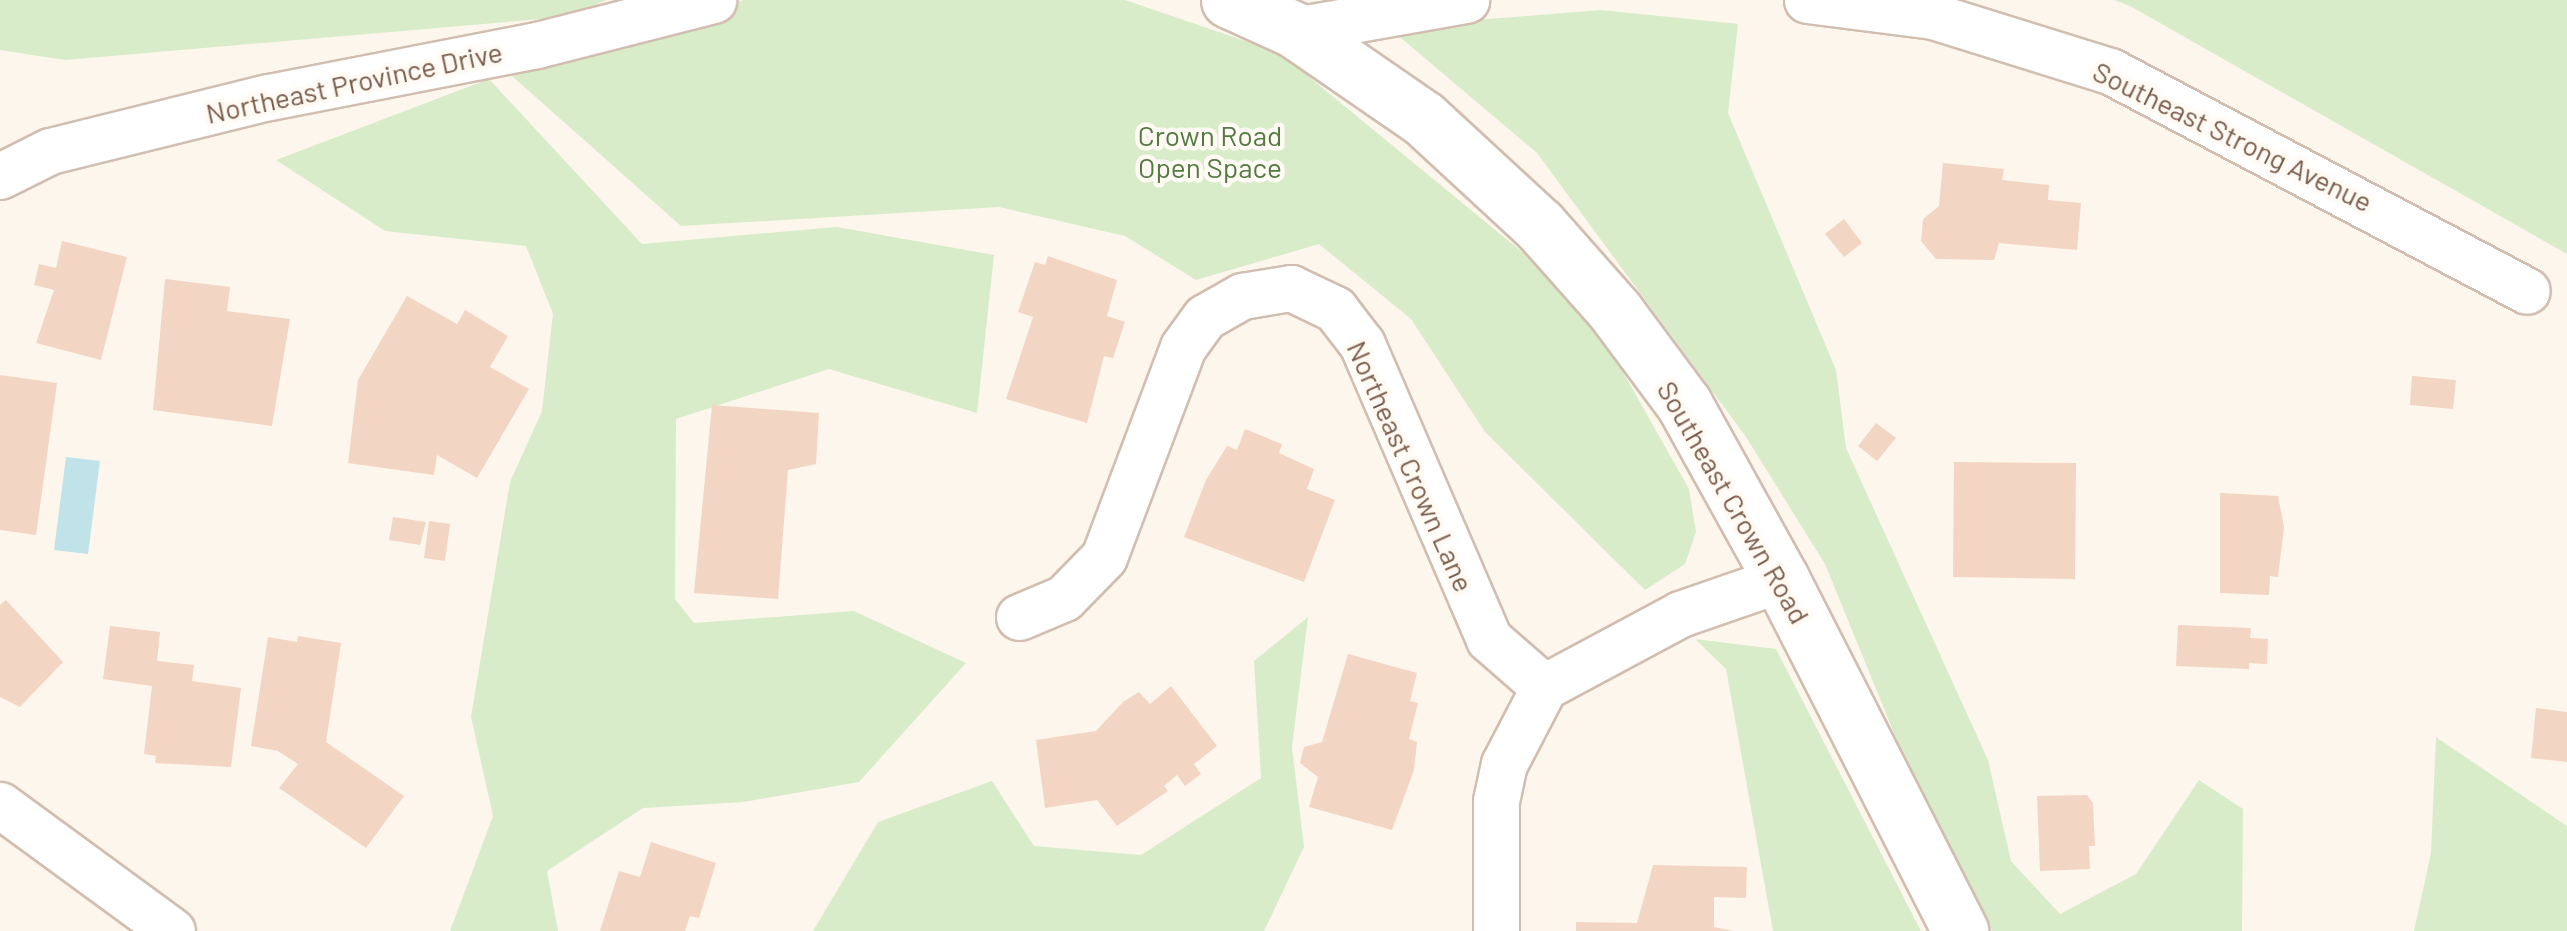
<!DOCTYPE html>
<html>
<head>
<meta charset="utf-8">
<style>
  body { margin:0 }
  #map { position:relative; width:2567px; height:931px; overflow:hidden; background:#fdf6ec; font-family:Barlow,sans-serif }
  div>[style] { position:absolute }
  .green>* { inset:0; background:#d8ecc9 }
  .water>* { inset:0; background:#bfe3e8 }
  .building>* { inset:0; background:#f3d5c3 }
  .roads { filter:drop-shadow(2px 0 #d1beb0) drop-shadow(-2px 0 #d1beb0) drop-shadow(0 2px #d1beb0) drop-shadow(0 -2px #d1beb0) }
  .street>* { height:45px; margin:-22.5px; padding:0 22.5px; transform-origin:22.5px; border-radius:22.5px; background:#fff }
  .secondary>* { height:55px; margin:-27.5px; padding:0 27.5px; transform-origin:27.5px; border-radius:27.5px; background:#fff }
  span { translate:-50% -50%; white-space:nowrap; text-align:center; line-height:1.15; -webkit-text-stroke:9px #fffaf3; paint-order:stroke }
  .street-label { font-size:28px; color:#7a5c4d }
  .park-label { font-size:28px; color:#537a41 }
</style>
</head>
<body>
<div id="map">
  <div class="green">
    <div style="clip-path:polygon(0 0,607px 0,564px 17px,65px 60px,0 50px)"></div>
    <div style="clip-path:polygon(743px 0,1125px 0,1280px 53px,1584px 303px,1689px 489px,1696px 532px,1685px 564px,1645px 590px,1485px 432px,1411px 319px,1319px 244px,1196px 280px,1125px 236px,999px 207px,681px 226px,503px 68px,694px 23px)"></div>
    <div style="clip-path:polygon(2114px 0,2567px 0,2567px 254px,2130px 6px)"></div>
    <div style="clip-path:polygon(1601px 10px,1738px 24px,1728px 113px,1836px 370px,1846px 448px,1988px 760px,2011px 861px,2060px 914px,2136px 874px,2199px 780px,2243px 809px,2242px 931px,1992px 931px,1954px 880px,1825px 564px,1746px 437px,1537px 153px,1388px 27px)"></div>
    <div style="clip-path:polygon(489px 79px,642px 244px,837px 227px,994px 255px,977px 413px,829px 369px,676px 419px,675px 599px,694px 623px,854px 611px,966px 663px,859px 782px,743px 802px,643px 808px,547px 871px,558px 931px,450px 931px,493px 816px,471px 717px,510px 482px,542px 411px,553px 314px,526px 246px,385px 231px,276px 160px)"></div>
    <div style="clip-path:polygon(1308px 617px,1292px 747px,1304px 847px,1264px 931px,813px 931px,878px 822px,992px 781px,1034px 846px,1141px 855px,1261px 778px,1254px 661px)"></div>
    <div style="clip-path:polygon(1695px 639px,1776px 649px,1921px 931px,1773px 931px,1726px 669px)"></div>
    <div style="clip-path:polygon(2436px 737px,2567px 826px,2567px 931px,2414px 931px,2431px 853px)"></div>
  </div>
  <div class="water">
    <div style="clip-path:polygon(66px 457px,100px 461px,88px 554px,54px 550px)"></div>
  </div>
  <div class="building">
    <div style="clip-path:polygon(1943px 163px,2004px 169px,2002px 180px,2049px 185px,2048px 200px,2081px 203px,2077px 250px,1999px 243px,1994px 260px,1936px 259px,1921px 241px,1923px 219px,1939px 206px)"></div>
    <div style="clip-path:polygon(1844px 219px,1862px 243px,1844px 257px,1825px 234px)"></div>
    <div style="clip-path:polygon(62px 241px,127px 257px,101px 360px,36px 343px,54px 290px,34px 285px,39px 264px,56px 268px)"></div>
    <div style="clip-path:polygon(1048px 256px,1117px 280px,1107px 316px,1125px 322px,1113px 358px,1104px 356px,1087px 423px,1006px 399px,1033px 317px,1018px 312px,1035px 262px,1045px 265px)"></div>
    <div style="clip-path:polygon(165px 279px,230px 287px,227px 311px,290px 319px,272px 426px,153px 410px)"></div>
    <div style="clip-path:polygon(407px 296px,457px 324px,465px 310px,508px 336px,490px 367px,529px 389px,477px 478px,437px 455px,434px 475px,348px 463px,358px 380px)"></div>
    <div style="clip-path:polygon(0 375px,57px 383px,36px 535px,0 530px)"></div>
    <div style="clip-path:polygon(2412px 376px,2456px 380px,2453px 409px,2410px 405px)"></div>
    <div style="clip-path:polygon(712px 405px,819px 413px,816px 464px,788px 470px,778px 599px,694px 593px)"></div>
    <div style="clip-path:polygon(1876px 423px,1896px 438px,1877px 461px,1858px 446px)"></div>
    <div style="clip-path:polygon(1245px 429px,1282px 444px,1279px 453px,1314px 469px,1307px 489px,1335px 500px,1304px 582px,1184px 537px,1206px 480px,1227px 446px,1237px 450px)"></div>
    <div style="clip-path:polygon(1954px 462px,2076px 463px,2075px 579px,1953px 577px)"></div>
    <div style="clip-path:polygon(2220px 493px,2278px 496px,2284px 527px,2278px 577px,2270px 576px,2269px 595px,2220px 593px)"></div>
    <div style="clip-path:polygon(393px 517px,426px 522px,420px 545px,389px 540px)"></div>
    <div style="clip-path:polygon(429px 521px,450px 524px,445px 561px,424px 558px)"></div>
    <div style="clip-path:polygon(6px 600px,63px 662px,20px 707px,0 697px,0 605px)"></div>
    <div style="clip-path:polygon(2178px 625px,2251px 628px,2250px 638px,2268px 639px,2267px 664px,2249px 663px,2249px 669px,2176px 666px)"></div>
    <div style="clip-path:polygon(110px 626px,160px 632px,157px 661px,194px 665px,192px 681px,241px 688px,231px 767px,155px 763px,156px 756px,144px 754px,152px 686px,103px 679px)"></div>
    <div style="clip-path:polygon(298px 636px,341px 643px,326px 742px,404px 796px,366px 848px,279px 788px,298px 764px,278px 751px,251px 746px,268px 637px,297px 642px)"></div>
    <div style="clip-path:polygon(1348px 654px,1417px 673px,1410px 701px,1418px 703px,1409px 739px,1417px 742px,1414px 770px,1392px 830px,1309px 807px,1318px 777px,1300px 763px,1304px 747px,1322px 742px)"></div>
    <div style="clip-path:polygon(1171px 686px,1217px 746px,1194px 764px,1201px 774px,1185px 786px,1177px 775px,1164px 786px,1168px 791px,1117px 826px,1097px 800px,1045px 808px,1036px 740px,1096px 731px,1123px 702px,1139px 692px,1150px 704px)"></div>
    <div style="clip-path:polygon(2536px 708px,2567px 712px,2567px 762px,2531px 758px)"></div>
    <div style="clip-path:polygon(2087px 795px,2093px 803px,2095px 846px,2089px 846px,2090px 869px,2040px 871px,2037px 796px)"></div>
    <div style="clip-path:polygon(651px 842px,716px 863px,699px 918px,690px 916px,685px 931px,600px 931px,619px 871px,640px 877px)"></div>
    <div style="clip-path:polygon(1653px 865px,1747px 867px,1746px 898px,1714px 897px,1714px 927px,1734px 931px,1576px 931px,1576px 922px,1637px 923px)"></div>
  </div>
  <div class="roads">
    <div class="street">
      <div style="left:1807px;top:0;width:127px;rotate:7.2deg"></div>
      <div style="left:1933px;top:16px;width:185px;rotate:17.3deg"></div>
      <div style="left:2110px;top:71px;width:471px;rotate:27.8deg"></div>
      <div style="left:1295px;top:30px;width:174px;rotate:-10deg"></div>
      <div style="left:0;top:176px;width:56px;rotate:-26.6deg"></div>
      <div style="left:50px;top:151px;width:226px;rotate:-13.9deg"></div>
      <div style="left:269px;top:97px;width:273px;rotate:-11deg"></div>
      <div style="left:537px;top:45px;width:182px;rotate:-14.3deg"></div>
      <div style="left:1019px;top:617px;width:49px;rotate:-22.9deg"></div>
      <div style="left:1064px;top:598px;width:57px;rotate:-45.7deg"></div>
      <div style="left:1104px;top:557px;width:224px;rotate:-69.4deg"></div>
      <div style="left:1183px;top:347px;width:37px;rotate:-54deg"></div>
      <div style="left:1205px;top:317px;width:43px;rotate:-29.6deg"></div>
      <div style="left:1242px;top:296px;width:50px;rotate:-9.3deg"></div>
      <div style="left:1291px;top:288px;width:49px;rotate:25.5deg"></div>
      <div style="left:1335px;top:309px;width:44px;rotate:52.4deg"></div>
      <div style="left:1362px;top:344px;width:321px;rotate:66.7deg"></div>
      <div style="left:1489px;top:639px;width:73px;rotate:41.1deg"></div>
      <div style="left:0;top:805px;width:213px;rotate:36.2deg"></div>
      <div style="left:1496px;top:931px;width:130px;rotate:-90deg"></div>
      <div style="left:1496px;top:801px;width:38px;rotate:-78deg"></div>
      <div style="left:1504px;top:764px;width:87px;rotate:-62.5deg"></div>
      <div style="left:1544px;top:687px;width:154px;rotate:-28.2deg"></div>
      <div style="left:1680px;top:614px;width:107px;rotate:-19.1deg"></div>
    </div>
    <div class="secondary">
      <div style="left:1229px;top:0;width:72px;rotate:24.4deg"></div>
      <div style="left:1295px;top:30px;width:157px;rotate:34.6deg"></div>
      <div style="left:1424px;top:119px;width:156px;rotate:42.7deg"></div>
      <div style="left:1539px;top:225px;width:115px;rotate:48.5deg"></div>
      <div style="left:1615px;top:311px;width:116px;rotate:53.4deg"></div>
      <div style="left:1684px;top:404px;width:200px;rotate:61deg"></div>
      <div style="left:1781px;top:579px;width:395px;rotate:63deg"></div>
    </div>
  </div>
  <div class="street-label">
    <span style="left:354px;top:82px;rotate:-12deg">Northeast Province Drive</span>
    <span style="left:2233px;top:136px;rotate:26deg">Southeast Strong Avenue</span>
    <span style="left:1411px;top:466px;rotate:66deg">Northeast Crown Lane</span>
    <span style="left:1734px;top:502px;rotate:60deg">Southeast Crown Road</span>
  </div>
  <div class="park-label">
    <span style="left:1210px;top:151px">Crown Road<br>Open Space</span>
  </div>
</div>
</body>
</html>
